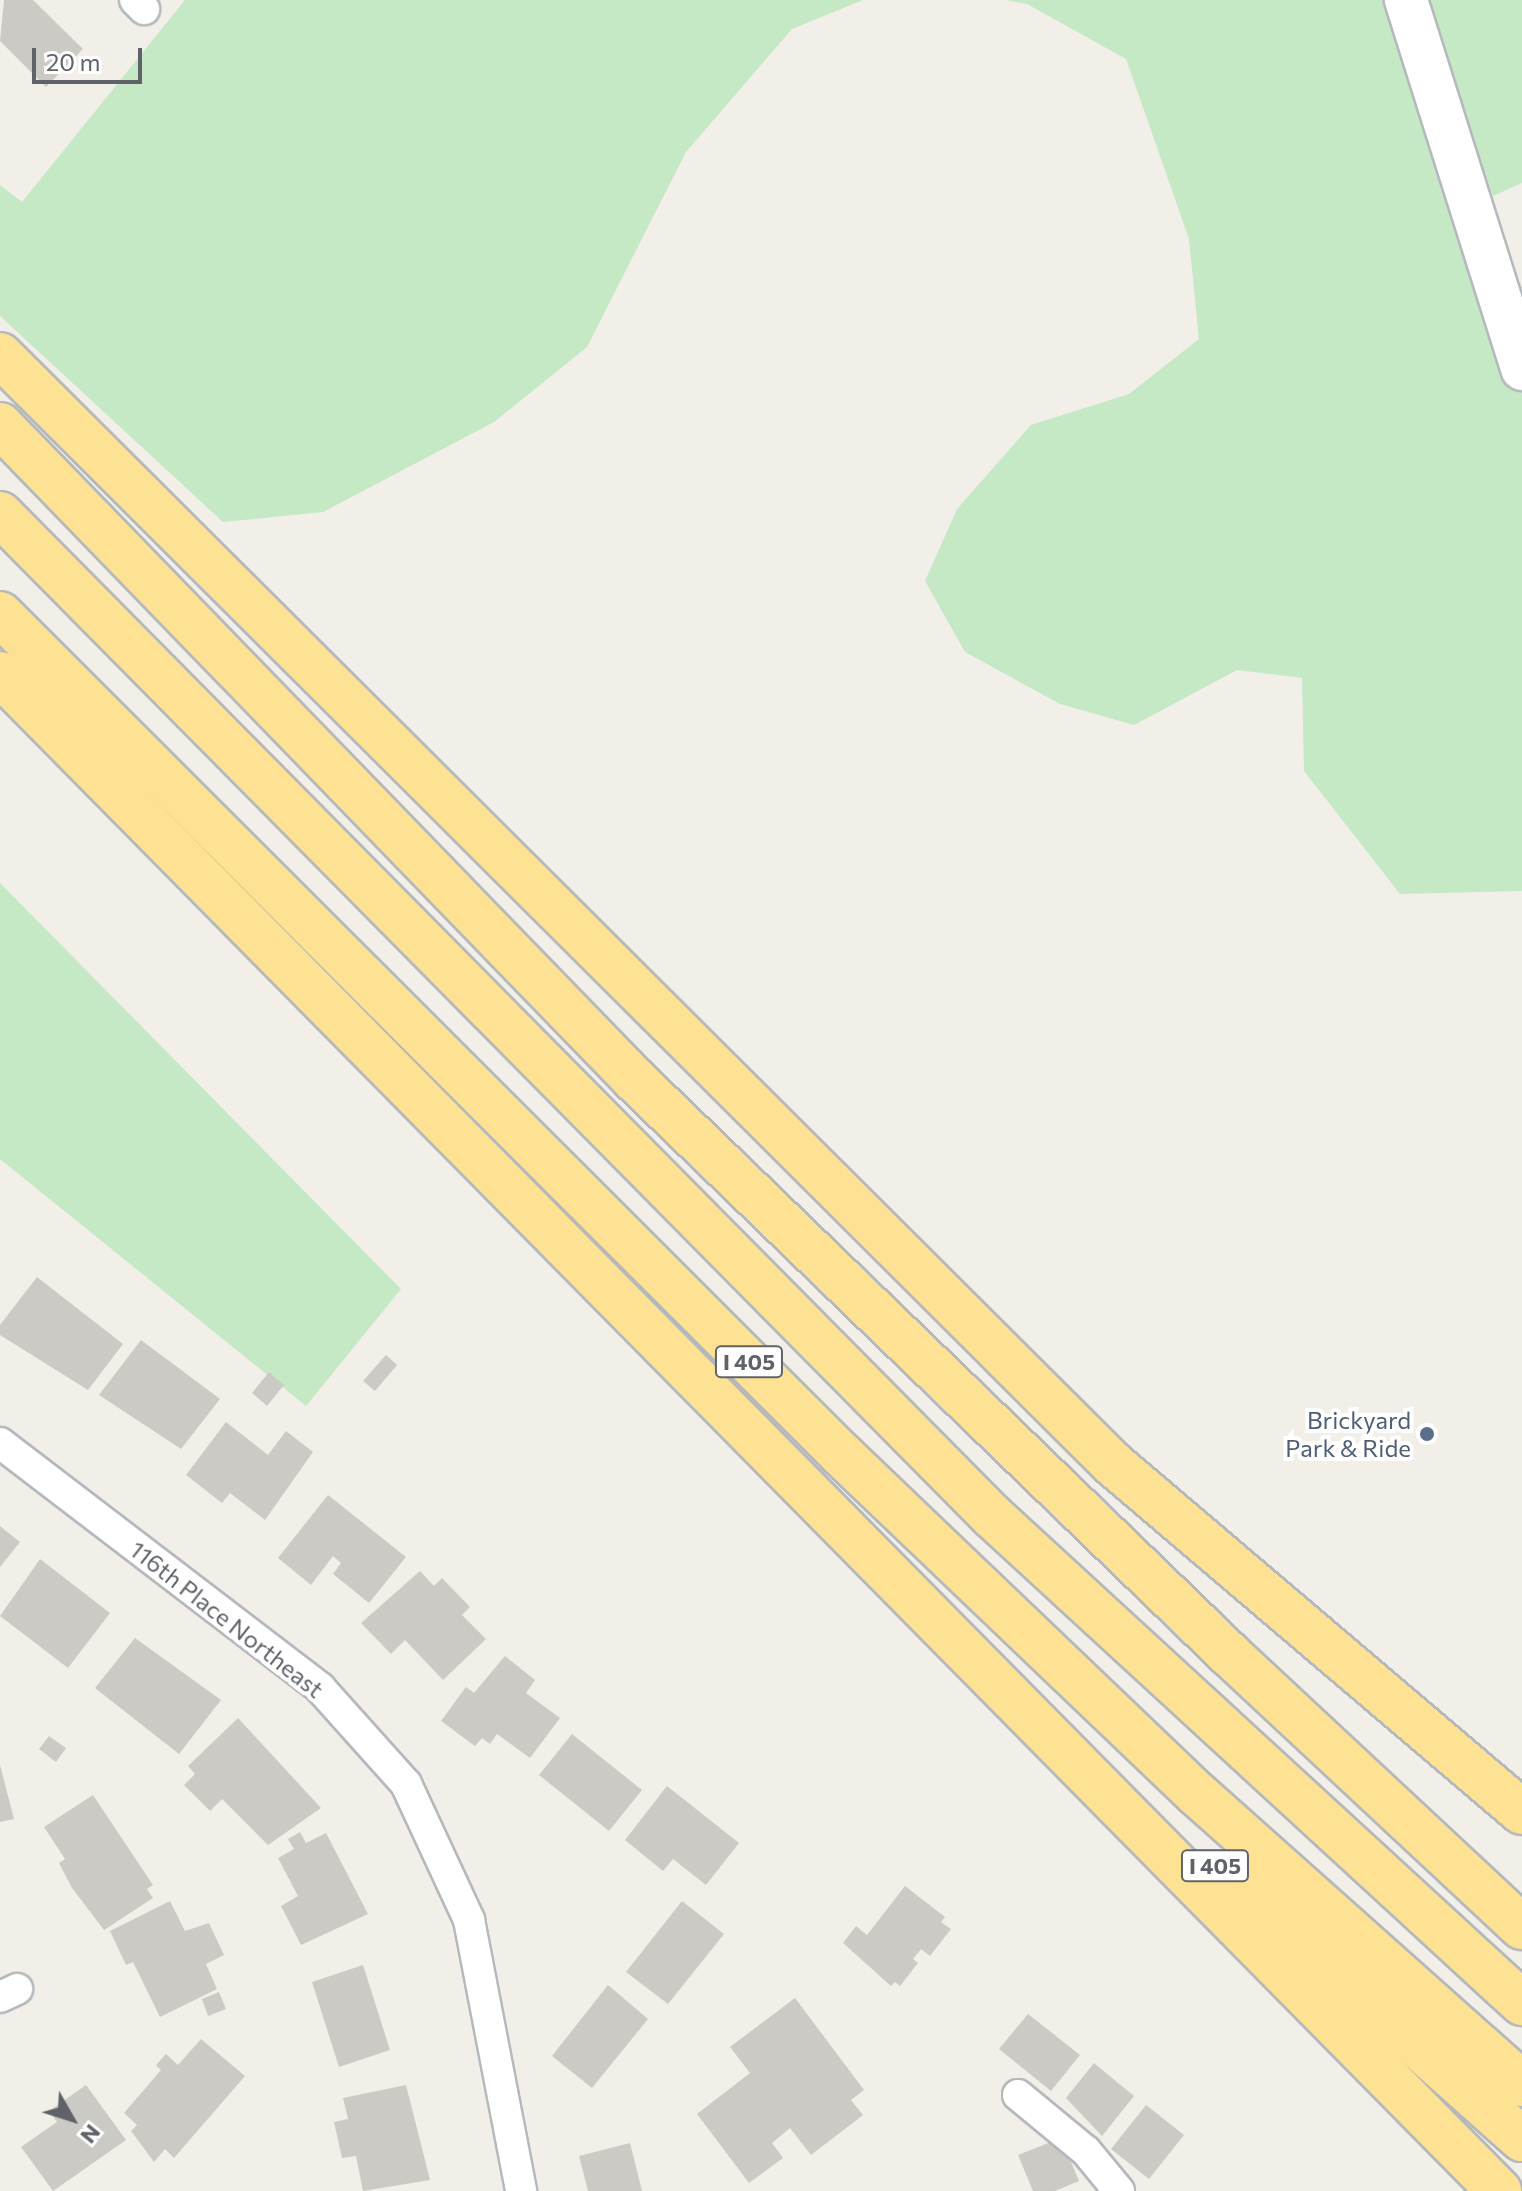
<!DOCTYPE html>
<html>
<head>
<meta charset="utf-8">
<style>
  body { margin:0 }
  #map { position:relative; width:1522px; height:2191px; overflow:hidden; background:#f1efe8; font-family:Commissioner,sans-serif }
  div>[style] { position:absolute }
  .green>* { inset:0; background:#c5e8c5 }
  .building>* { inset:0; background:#cccac5 }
  .roads { filter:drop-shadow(2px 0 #b5b8bc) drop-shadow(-2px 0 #b5b8bc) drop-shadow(0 2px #b5b8bc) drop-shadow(0 -2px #b5b8bc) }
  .street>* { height:30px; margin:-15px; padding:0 15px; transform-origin:15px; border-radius:15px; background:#fff }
  .secondary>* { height:42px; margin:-21px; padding:0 21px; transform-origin:21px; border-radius:21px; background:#fff }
  .highway>* { height:44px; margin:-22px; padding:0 22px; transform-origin:22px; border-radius:22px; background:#fde293 }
  .dots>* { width:22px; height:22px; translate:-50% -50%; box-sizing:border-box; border:4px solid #fff; border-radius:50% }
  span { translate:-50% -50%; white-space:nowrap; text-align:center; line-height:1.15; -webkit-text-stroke:8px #fff; paint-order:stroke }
  .shield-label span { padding:2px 6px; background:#fff; border:2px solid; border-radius:6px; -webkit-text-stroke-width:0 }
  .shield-label { font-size:22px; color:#5f6368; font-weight:700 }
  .service-label { font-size:24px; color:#4e5e75 }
  .right { translate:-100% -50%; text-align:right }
  .street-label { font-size:24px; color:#5f6368 }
  .north { position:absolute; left:32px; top:2079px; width:80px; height:80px; -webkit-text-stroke:6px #fff; paint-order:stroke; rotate:129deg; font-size:22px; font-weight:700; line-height:32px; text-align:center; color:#5f6368 }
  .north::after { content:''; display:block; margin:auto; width:28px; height:36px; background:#5f6368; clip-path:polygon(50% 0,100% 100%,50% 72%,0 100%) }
  .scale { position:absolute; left:32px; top:48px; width:110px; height:36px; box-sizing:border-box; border:4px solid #5f6368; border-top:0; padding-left:10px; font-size:24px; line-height:28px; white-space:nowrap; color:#5f6368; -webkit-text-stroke:6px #fff; paint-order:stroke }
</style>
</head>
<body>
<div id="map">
  <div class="green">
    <div style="clip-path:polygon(185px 0,863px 0,792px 29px,686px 152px,587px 347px,494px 422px,323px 512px,223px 522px,0 316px,0 185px,22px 202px)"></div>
    <div style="clip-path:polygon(1006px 0,1406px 0,1522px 369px,1522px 891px,1400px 894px,1304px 771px,1302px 678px,1237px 670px,1134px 725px,1060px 704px,965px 652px,925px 581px,957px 509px,1031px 425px,1129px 394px,1199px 339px,1189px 239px,1126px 59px,1027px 4px)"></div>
    <div style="clip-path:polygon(1419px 0,1522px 0,1522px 183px,1493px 196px)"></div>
    <div style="clip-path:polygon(0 883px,401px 1289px,306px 1406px,0 1159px)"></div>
  </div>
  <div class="building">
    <div style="clip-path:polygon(4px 0,33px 0,83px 49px,46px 87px,0 41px)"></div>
    <div style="clip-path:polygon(37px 1277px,123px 1344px,88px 1390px,0 1335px,0 1325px)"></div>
    <div style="clip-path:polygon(141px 1340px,220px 1399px,181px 1449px,99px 1395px)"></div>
    <div style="clip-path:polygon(386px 1355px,397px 1365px,375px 1391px,363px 1381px)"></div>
    <div style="clip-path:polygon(269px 1372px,284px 1385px,267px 1406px,252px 1393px)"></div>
    <div style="clip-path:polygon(226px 1422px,268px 1455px,286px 1431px,313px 1452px,265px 1520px,230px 1493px,222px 1503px,186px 1475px)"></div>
    <div style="clip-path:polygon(328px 1495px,406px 1557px,369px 1603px,333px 1574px,341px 1563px,333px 1556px,311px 1585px,278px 1558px)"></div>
    <div style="clip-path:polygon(0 1526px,20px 1542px,0 1567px)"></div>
    <div style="clip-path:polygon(40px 1559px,110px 1613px,68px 1668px,0 1616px)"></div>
    <div style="clip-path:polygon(420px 1571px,434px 1586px,442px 1578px,470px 1607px,462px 1615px,486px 1639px,443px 1680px,405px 1640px,391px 1654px,361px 1623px)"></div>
    <div style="clip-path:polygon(135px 1638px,221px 1700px,179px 1754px,95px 1688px)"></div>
    <div style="clip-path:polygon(505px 1656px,535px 1680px,526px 1693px,560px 1718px,530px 1758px,497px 1734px,490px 1744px,482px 1738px,475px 1746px,441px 1721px,466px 1687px,474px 1693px)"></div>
    <div style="clip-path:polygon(238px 1718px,321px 1808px,268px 1845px,222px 1799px,210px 1811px,184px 1785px,195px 1774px,188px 1766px)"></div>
    <div style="clip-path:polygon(572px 1734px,642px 1790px,609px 1831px,539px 1775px)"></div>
    <div style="clip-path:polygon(49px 1736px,66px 1748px,56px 1762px,39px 1749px)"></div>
    <div style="clip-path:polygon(0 1765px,14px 1819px,0 1822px)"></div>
    <div style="clip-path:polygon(667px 1786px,739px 1843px,706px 1885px,673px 1859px,663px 1871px,625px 1840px)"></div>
    <div style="clip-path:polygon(93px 1795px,153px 1885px,147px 1889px,153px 1898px,104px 1930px,72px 1888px,59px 1863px,65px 1859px,44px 1827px)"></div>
    <div style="clip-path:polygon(300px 1832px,306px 1843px,326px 1833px,368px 1914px,301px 1945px,281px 1906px,298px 1896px,278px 1858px,294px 1849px,288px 1839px)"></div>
    <div style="clip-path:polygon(905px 1886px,945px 1917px,941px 1922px,951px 1929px,930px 1956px,921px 1949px,913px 1959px,918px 1963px,900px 1986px,895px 1982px,891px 1986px,843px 1943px,856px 1926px,867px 1935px)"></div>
    <div style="clip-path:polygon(170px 1901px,185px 1931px,209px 1923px,224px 1955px,206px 1964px,217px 1989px,160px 2017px,133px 1962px,126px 1965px,110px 1931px)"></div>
    <div style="clip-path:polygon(682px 1901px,724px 1934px,668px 2004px,626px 1972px)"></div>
    <div style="clip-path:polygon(363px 1965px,390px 2050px,339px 2067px,312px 1982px)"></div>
    <div style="clip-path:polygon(608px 1985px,648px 2019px,592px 2088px,552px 2056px)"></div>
    <div style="clip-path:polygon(219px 1992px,226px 2009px,208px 2016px,202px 1999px)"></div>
    <div style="clip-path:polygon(795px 1998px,864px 2090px,851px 2100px,863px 2115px,811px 2155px,790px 2128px,772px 2143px,783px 2158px,749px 2183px,697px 2114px,750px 2073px,730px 2047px)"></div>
    <div style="clip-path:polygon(1028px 2014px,1080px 2055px,1051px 2091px,999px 2049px)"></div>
    <div style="clip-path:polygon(201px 2039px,245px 2076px,174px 2158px,165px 2149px,154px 2162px,131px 2131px,137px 2125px,124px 2113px,161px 2070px,156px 2065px,166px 2054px,178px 2065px)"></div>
    <div style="clip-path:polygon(1094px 2063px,1134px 2096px,1102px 2136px,1066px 2098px)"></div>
    <div style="clip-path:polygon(86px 2085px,126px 2140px,53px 2191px,21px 2147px,57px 2122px,49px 2111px)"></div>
    <div style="clip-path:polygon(406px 2085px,430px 2180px,363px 2191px,356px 2156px,342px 2158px,334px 2122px,348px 2119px,343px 2098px)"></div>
    <div style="clip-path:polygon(1146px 2105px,1184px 2135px,1149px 2179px,1111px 2149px)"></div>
    <div style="clip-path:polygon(1061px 2138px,1079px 2181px,1055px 2191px,1033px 2191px,1018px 2155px)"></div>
    <div style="clip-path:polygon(630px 2143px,642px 2191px,588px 2191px,579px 2156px)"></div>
  </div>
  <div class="roads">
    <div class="street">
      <div style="left:135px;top:0;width:13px;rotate:45deg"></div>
      <div style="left:0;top:1443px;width:403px;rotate:37.4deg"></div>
      <div style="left:320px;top:1688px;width:129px;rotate:48.1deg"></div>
      <div style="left:406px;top:1784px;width:150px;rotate:65.1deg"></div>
      <div style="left:469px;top:1920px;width:276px;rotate:79.1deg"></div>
      <div style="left:0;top:1997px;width:19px;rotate:-25deg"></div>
      <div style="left:1018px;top:2095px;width:88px;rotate:39.5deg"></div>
      <div style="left:1086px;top:2151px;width:52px;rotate:50.5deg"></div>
    </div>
    <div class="secondary">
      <div style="left:1406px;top:0;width:387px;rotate:72.5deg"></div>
    </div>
    <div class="highway">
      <div style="left:0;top:355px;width:1571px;rotate:44.9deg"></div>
      <div style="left:1113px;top:1464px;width:537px;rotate:40.39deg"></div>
      <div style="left:0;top:425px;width:911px;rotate:45.89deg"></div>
      <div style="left:634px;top:1079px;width:826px;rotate:44.02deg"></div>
      <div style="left:1228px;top:1653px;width:402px;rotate:43deg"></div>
      <div style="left:0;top:514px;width:1410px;rotate:45.29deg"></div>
      <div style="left:992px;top:1516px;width:720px;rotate:42.58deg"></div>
      <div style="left:0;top:614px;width:1189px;rotate:44.97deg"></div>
      <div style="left:841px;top:1454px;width:492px;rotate:43.7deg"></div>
      <div style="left:1197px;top:1794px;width:436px;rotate:41.7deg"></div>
      <div style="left:0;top:674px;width:2133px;rotate:45.34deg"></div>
      <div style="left:1230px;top:1879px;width:391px;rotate:41.7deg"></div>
    </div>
  </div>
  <div class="dots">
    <div style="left:1427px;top:1434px;background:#5c6f8a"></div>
  </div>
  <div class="shield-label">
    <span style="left:749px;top:1362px">I 405</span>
    <span style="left:1215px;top:1866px">I 405</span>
  </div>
  <div class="service-label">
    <span class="right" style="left:1411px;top:1434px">Brickyard<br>Park &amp; Ride</span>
  </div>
  <div class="street-label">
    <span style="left:227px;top:1619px;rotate:38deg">116th Place Northeast</span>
  </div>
  <div class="north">N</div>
  <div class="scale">20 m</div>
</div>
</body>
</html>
